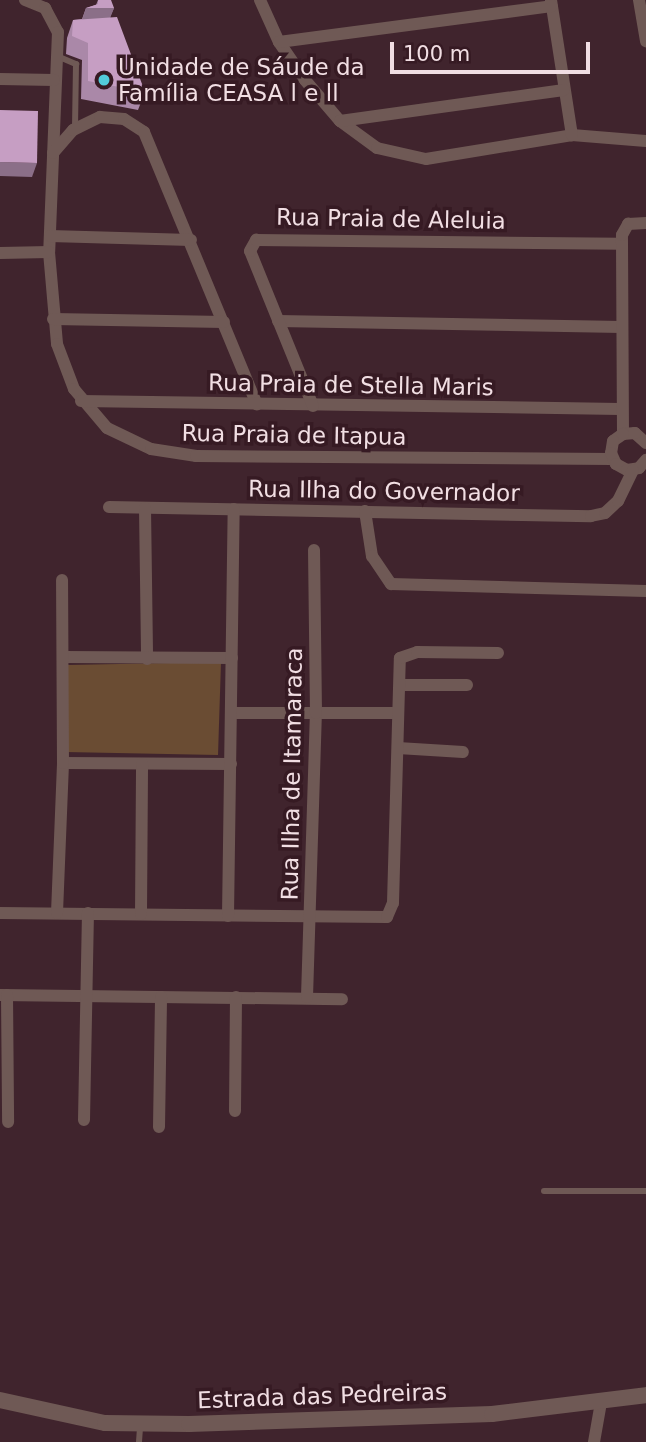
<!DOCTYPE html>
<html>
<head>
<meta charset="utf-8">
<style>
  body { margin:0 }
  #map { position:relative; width:646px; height:1442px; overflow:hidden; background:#40242d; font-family:"DejaVu Sans",sans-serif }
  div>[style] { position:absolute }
  .green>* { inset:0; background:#6a4c33 }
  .service>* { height:6px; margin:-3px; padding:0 3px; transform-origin:3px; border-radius:3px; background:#6f5955 }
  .minor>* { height:12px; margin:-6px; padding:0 6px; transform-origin:6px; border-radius:6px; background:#6f5955 }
  .tertiary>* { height:16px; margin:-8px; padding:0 8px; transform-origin:8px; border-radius:8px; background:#6f5955 }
  .wall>* { inset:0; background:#aa88a8 }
  .shaded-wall>* { inset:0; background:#8b6f88 }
  .building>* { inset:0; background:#c69ec3 }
  .dots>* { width:19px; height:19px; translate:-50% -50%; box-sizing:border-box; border:4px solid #361a23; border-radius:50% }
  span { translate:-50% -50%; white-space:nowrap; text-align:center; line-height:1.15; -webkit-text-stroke:7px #361a23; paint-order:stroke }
  .poi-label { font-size:23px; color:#f1dee3 }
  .left { translate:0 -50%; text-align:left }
  .street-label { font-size:23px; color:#f1dee3 }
  .scale { position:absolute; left:390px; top:42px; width:200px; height:32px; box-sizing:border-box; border:4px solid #f1dee3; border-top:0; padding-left:9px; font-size:21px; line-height:24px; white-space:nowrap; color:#f1dee3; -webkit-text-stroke:5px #361a23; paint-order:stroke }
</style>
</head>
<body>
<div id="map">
  <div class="green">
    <div style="clip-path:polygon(221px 662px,218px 755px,65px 752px,68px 665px)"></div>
  </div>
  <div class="service">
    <div style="left:57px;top:56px;width:21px;rotate:23deg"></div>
    <div style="left:76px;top:64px;width:64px;rotate:90.9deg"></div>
    <div style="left:544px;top:1191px;width:102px"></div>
    <div style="left:139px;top:1442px;width:16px;rotate:-86deg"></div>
  </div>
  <div class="minor">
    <div style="left:25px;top:0;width:22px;rotate:22deg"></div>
    <div style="left:45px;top:8px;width:27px;rotate:62deg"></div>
    <div style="left:58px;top:32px;width:220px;rotate:92.3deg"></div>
    <div style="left:49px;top:252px;width:92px;rotate:85deg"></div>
    <div style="left:57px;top:344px;width:48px;rotate:69.3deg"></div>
    <div style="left:74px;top:389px;width:51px;rotate:49.8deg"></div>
    <div style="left:107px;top:428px;width:49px;rotate:25.5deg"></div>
    <div style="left:151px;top:449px;width:46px;rotate:8.8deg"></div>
    <div style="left:196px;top:456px;width:416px;rotate:0.4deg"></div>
    <div style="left:260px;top:0;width:46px;rotate:65.7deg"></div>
    <div style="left:279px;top:42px;width:46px;rotate:55.6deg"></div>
    <div style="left:305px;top:80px;width:54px;rotate:49.5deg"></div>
    <div style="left:340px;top:121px;width:46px;rotate:36.1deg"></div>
    <div style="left:377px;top:148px;width:50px;rotate:12.7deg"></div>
    <div style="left:426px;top:159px;width:148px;rotate:-9.3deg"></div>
    <div style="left:572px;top:135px;width:74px;rotate:4.6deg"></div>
    <div style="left:551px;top:0;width:137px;rotate:81.2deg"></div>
    <div style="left:639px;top:0;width:42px;rotate:80.3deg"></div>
    <div style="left:279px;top:42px;width:275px;rotate:-7.5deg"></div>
    <div style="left:0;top:79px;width:54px;rotate:1.1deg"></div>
    <div style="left:340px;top:121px;width:226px;rotate:-7.9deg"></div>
    <div style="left:53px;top:153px;width:30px;rotate:-49deg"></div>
    <div style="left:73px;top:130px;width:30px;rotate:-26deg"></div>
    <div style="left:100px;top:117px;width:24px;rotate:5deg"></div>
    <div style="left:124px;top:119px;width:24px;rotate:33deg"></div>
    <div style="left:144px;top:132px;width:295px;rotate:67.5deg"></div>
    <div style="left:50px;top:236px;width:141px;rotate:1.6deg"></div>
    <div style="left:0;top:253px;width:49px;rotate:-1.2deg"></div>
    <div style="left:53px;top:319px;width:171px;rotate:1deg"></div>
    <div style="left:278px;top:321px;width:344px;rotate:1deg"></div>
    <div style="left:81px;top:401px;width:539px;rotate:0.85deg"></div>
    <div style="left:313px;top:406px;width:167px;rotate:-112.1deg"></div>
    <div style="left:250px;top:251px;width:13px;rotate:-61deg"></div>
    <div style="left:256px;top:240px;width:365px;rotate:0.6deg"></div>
    <div style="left:623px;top:434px;width:199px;rotate:-90.3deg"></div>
    <div style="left:622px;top:235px;width:13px;rotate:-61deg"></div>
    <div style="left:628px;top:224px;width:18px;rotate:-3deg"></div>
    <div style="left:646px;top:443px;width:15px;rotate:-138deg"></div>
    <div style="left:635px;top:433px;width:12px;rotate:175deg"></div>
    <div style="left:623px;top:434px;width:12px;rotate:145deg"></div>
    <div style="left:613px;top:441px;width:12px;rotate:99deg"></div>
    <div style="left:611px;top:453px;width:12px;rotate:66deg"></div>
    <div style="left:616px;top:464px;width:13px;rotate:29deg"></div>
    <div style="left:627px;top:470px;width:12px;rotate:-9deg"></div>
    <div style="left:639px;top:468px;width:11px;rotate:-49deg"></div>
    <div style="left:109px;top:507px;width:482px;rotate:1.1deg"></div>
    <div style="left:591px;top:516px;width:14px;rotate:-12deg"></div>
    <div style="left:605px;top:513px;width:18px;rotate:-43deg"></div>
    <div style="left:618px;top:501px;width:34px;rotate:-64deg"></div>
    <div style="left:145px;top:508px;width:151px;rotate:89.2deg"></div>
    <div style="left:365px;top:511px;width:46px;rotate:81.2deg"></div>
    <div style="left:372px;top:556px;width:34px;rotate:56deg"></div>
    <div style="left:391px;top:584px;width:255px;rotate:1.6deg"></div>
    <div style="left:64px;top:657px;width:168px;rotate:0.3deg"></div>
    <div style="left:400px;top:685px;width:67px"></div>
    <div style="left:233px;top:713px;width:164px"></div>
    <div style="left:398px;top:748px;width:65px;rotate:3.5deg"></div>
    <div style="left:63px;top:763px;width:168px;rotate:0.3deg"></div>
    <div style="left:0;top:913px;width:387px;rotate:0.6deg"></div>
    <div style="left:387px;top:917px;width:15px;rotate:-67deg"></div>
    <div style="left:393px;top:903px;width:245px;rotate:-88.4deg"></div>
    <div style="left:400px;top:658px;width:18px;rotate:-19deg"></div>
    <div style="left:417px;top:652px;width:81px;rotate:0.7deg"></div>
    <div style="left:57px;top:913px;width:150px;rotate:-87.7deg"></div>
    <div style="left:63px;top:763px;width:183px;rotate:-90.3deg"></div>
    <div style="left:141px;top:914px;width:150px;rotate:-89.6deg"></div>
    <div style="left:228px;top:916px;width:407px;rotate:-89.2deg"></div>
    <div style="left:0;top:995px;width:342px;rotate:0.7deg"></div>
    <div style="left:7px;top:995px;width:127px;rotate:89.5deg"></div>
    <div style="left:307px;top:997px;width:284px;rotate:-88.2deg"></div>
    <div style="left:316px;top:713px;width:163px;rotate:-90.7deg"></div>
    <div style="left:235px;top:1111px;width:114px;rotate:-89.5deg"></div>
    <div style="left:84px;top:1120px;width:207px;rotate:-88.9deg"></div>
    <div style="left:159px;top:1127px;width:130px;rotate:-89.1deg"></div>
    <div style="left:594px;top:1442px;width:39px;rotate:-80deg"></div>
  </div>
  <div class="tertiary">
    <div style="left:0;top:1400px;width:107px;rotate:12.4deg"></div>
    <div style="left:105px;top:1423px;width:84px;rotate:0.7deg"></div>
    <div style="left:189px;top:1424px;width:303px;rotate:-1.9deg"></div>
    <div style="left:492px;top:1414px;width:155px;rotate:-7deg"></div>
  </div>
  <div class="wall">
    <div style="clip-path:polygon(98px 0,114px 8px,110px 17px,145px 92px,138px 110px,81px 99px,82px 60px,66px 54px,67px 38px,73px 20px,82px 19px,86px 8px,96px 5px)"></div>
  </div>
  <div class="shaded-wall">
    <div style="clip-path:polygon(86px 8px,114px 8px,107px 26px,80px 26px)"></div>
    <div style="clip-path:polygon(0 162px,37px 163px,32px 177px,0 176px)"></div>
  </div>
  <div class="building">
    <div style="clip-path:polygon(98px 0,111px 0,114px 8px,86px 8px,98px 4px)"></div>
    <div style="clip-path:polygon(117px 17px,145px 92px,88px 81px,88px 43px,72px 36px,73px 20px)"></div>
    <div style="clip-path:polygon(0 110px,38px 111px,37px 163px,0 162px)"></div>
  </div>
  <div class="dots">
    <div style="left:104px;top:80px;background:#52cbda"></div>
  </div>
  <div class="poi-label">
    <span class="left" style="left:118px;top:80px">Unidade de Sáude da<br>Família CEASA l e ll</span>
  </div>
  <div class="street-label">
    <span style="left:391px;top:219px;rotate:1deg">Rua Praia de Aleluia</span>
    <span style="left:351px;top:385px;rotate:1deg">Rua Praia de Stella Maris</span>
    <span style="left:294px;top:435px;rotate:1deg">Rua Praia de Itapua</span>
    <span style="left:384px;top:491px;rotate:1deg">Rua Ilha do Governador</span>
    <span style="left:292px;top:774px;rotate:-89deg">Rua Ilha de Itamaraca</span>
    <span style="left:322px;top:1396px;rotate:-2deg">Estrada das Pedreiras</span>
  </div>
  <div class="scale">100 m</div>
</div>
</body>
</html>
